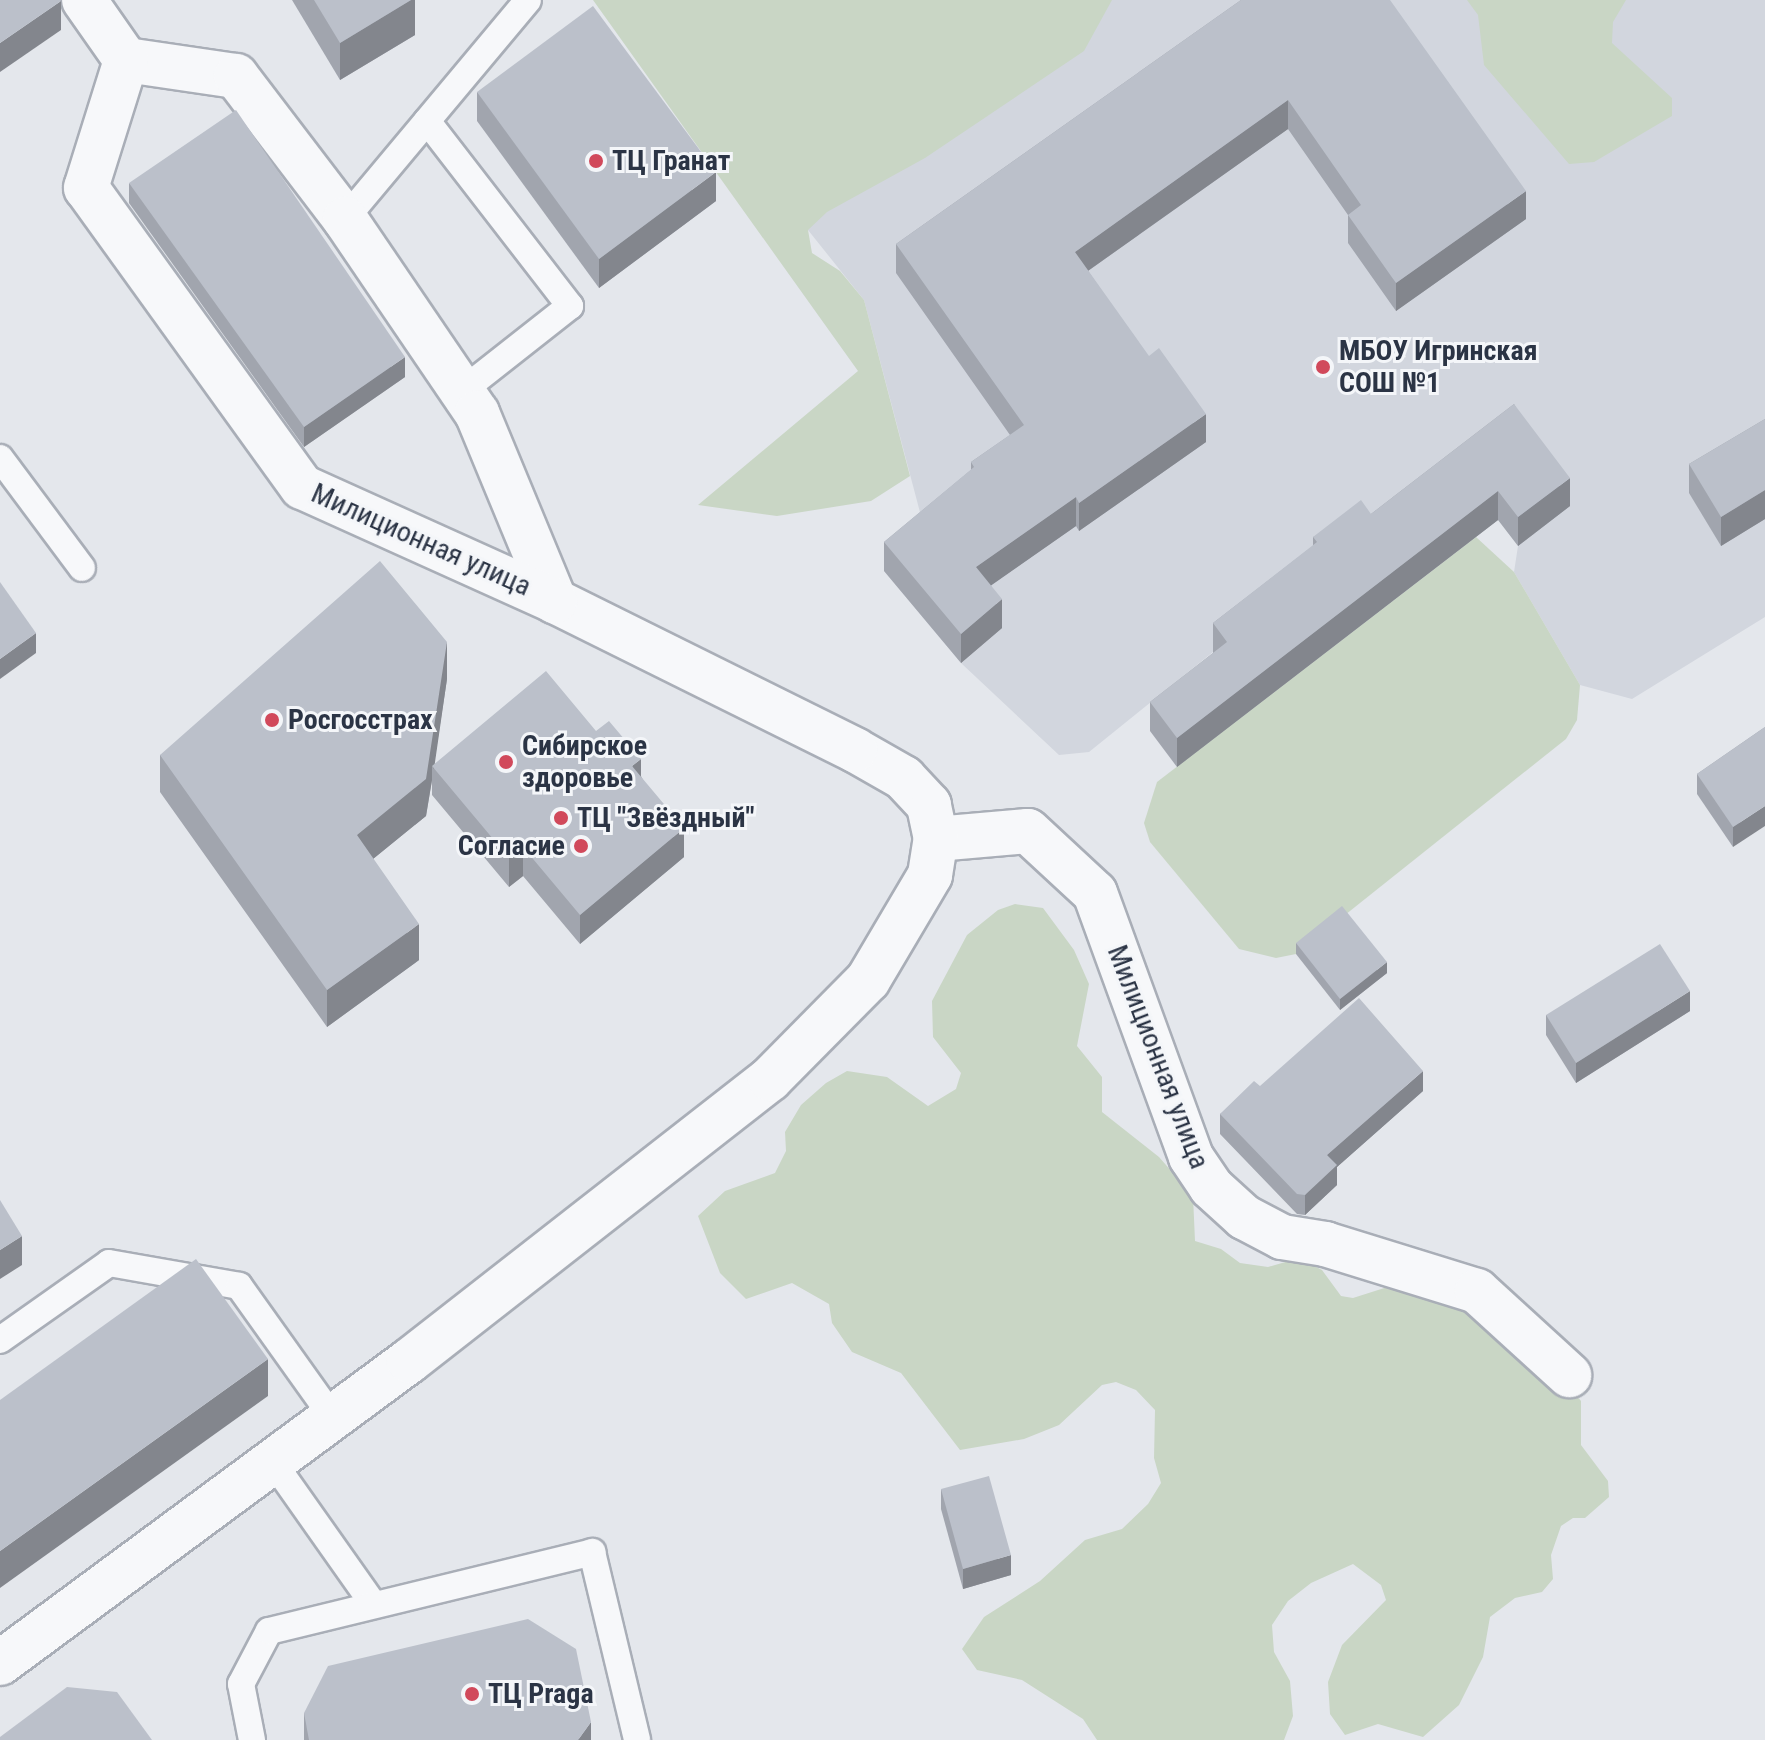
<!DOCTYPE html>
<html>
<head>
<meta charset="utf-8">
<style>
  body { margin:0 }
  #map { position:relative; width:1765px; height:1740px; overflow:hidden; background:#e4e7ec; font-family:"Roboto Condensed",sans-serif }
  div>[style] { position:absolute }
  .built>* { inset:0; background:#d2d6de }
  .green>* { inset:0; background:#c9d6c5 }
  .roads { filter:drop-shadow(2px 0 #a9aeb7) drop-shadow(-2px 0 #a9aeb7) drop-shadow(0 2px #a9aeb7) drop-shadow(0 -2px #a9aeb7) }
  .service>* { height:26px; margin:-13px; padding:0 13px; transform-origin:13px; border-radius:13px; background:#f7f8fa }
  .minor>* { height:44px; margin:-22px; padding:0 22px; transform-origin:22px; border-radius:22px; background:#f7f8fa }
  .wall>* { inset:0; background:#a1a5ae }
  .shaded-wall>* { inset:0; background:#83868d }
  .building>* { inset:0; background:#bbc0ca }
  .dots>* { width:22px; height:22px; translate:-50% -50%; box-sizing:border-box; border:4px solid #f4f6f9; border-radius:50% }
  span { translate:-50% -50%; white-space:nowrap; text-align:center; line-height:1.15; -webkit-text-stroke:6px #f4f6f9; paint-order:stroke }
  .poi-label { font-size:28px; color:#2b3445; font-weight:700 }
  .left { translate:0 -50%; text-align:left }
  .right { translate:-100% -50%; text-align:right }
  .street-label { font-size:28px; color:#2b3445 }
</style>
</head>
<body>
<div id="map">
  <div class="built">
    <div style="clip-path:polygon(624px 0,1765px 0,1765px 617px,1632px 699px,1580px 685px,1514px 572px,1518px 546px,1513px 433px,1213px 652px,1089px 752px,1059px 755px,961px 663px,884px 571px,926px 535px,864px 300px)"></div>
  </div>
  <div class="green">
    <div style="clip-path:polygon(593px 0,1112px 0,1084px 51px,925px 158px,827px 212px,808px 230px,812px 253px,840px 271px,864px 300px,910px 476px,871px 501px,777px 516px,698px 505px,858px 371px)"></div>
    <div style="clip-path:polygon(1467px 0,1626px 0,1613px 22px,1612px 43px,1672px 98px,1672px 116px,1594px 162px,1569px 164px,1484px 65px,1478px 15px)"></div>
    <div style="clip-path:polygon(1476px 537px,1514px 572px,1580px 685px,1577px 720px,1566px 739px,1296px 954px,1276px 958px,1239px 949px,1150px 842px,1144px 823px,1157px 782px)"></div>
    <div style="clip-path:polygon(1015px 904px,1043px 908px,1074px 950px,1089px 984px,1077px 1046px,1102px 1077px,1102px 1112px,1159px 1157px,1193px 1196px,1195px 1241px,1221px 1249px,1240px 1263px,1268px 1267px,1299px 1258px,1322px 1270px,1341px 1296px,1353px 1298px,1400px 1283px,1471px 1314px,1544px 1356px,1581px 1401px,1581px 1445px,1608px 1481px,1609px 1497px,1585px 1518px,1573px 1518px,1561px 1526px,1551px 1555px,1553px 1579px,1542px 1592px,1515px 1598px,1490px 1617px,1483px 1657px,1459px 1705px,1423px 1737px,1378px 1724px,1345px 1735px,1330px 1714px,1328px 1682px,1342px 1645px,1386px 1600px,1381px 1585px,1353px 1564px,1311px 1583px,1288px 1601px,1272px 1625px,1274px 1652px,1290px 1681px,1293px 1716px,1284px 1740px,1097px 1740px,1083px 1719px,1022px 1680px,977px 1670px,962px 1649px,984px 1617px,1040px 1581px,1085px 1540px,1122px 1529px,1148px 1504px,1161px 1483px,1154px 1458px,1155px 1410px,1136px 1390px,1116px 1382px,1102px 1385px,1059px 1425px,1024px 1439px,960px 1450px,901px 1373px,852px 1352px,832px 1323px,829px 1304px,792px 1283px,746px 1299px,720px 1273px,698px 1216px,725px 1191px,775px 1173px,786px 1151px,785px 1132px,801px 1105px,826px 1083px,847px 1071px,887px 1077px,928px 1106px,956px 1089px,961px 1073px,933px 1037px,932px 1001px,967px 935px,998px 910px)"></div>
  </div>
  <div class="roads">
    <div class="service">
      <div style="left:427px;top:121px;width:234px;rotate:52.3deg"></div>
      <div style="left:570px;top:306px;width:137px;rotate:141.8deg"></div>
      <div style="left:345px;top:219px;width:285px;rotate:-50.1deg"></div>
      <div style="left:0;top:458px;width:137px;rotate:53.3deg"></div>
      <div style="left:0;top:1340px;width:133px;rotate:-35.2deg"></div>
      <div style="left:109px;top:1263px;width:132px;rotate:10deg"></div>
      <div style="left:239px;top:1286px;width:162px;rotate:54.5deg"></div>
      <div style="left:273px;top:1462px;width:174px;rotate:54.8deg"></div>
      <div style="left:252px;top:1740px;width:57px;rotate:-101.1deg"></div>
      <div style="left:241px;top:1684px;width:60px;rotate:-62.2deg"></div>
      <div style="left:269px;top:1631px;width:333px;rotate:-13.7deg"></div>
      <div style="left:592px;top:1552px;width:193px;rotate:76.5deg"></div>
    </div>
    <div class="minor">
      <div style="left:126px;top:60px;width:111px;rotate:8.3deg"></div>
      <div style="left:236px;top:76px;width:180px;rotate:52.7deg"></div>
      <div style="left:345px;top:219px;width:235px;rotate:55.8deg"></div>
      <div style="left:477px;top:413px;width:204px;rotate:67.5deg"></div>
      <div style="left:936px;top:839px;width:92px;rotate:-5deg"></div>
      <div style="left:1028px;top:831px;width:91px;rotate:42.8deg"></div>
      <div style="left:1095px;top:893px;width:281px;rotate:70deg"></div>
      <div style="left:1191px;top:1157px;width:36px;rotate:56deg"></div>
      <div style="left:1211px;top:1187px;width:45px;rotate:42.3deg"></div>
      <div style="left:1244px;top:1217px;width:43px;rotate:27.8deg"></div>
      <div style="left:1282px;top:1237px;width:44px;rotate:9.2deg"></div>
      <div style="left:1325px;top:1244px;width:159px;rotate:17.2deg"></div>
      <div style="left:1477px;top:1291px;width:125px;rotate:42.4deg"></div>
      <div style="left:0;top:1663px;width:508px;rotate:-36.44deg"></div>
      <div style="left:409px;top:1361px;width:458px;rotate:-38deg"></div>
      <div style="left:770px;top:1079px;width:139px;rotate:-45.3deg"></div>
      <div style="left:868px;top:980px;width:122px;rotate:-59.4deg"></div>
      <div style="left:930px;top:875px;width:36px;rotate:-81deg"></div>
      <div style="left:936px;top:839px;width:35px;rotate:-102deg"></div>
      <div style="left:929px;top:805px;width:37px;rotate:-133deg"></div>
      <div style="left:904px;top:778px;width:56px;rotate:-150.3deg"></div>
      <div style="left:855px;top:750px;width:335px;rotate:-153.6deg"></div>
      <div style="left:555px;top:601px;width:277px;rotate:-155.7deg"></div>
      <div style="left:302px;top:487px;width:369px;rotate:-125.8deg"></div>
      <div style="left:86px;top:188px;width:134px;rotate:-72.6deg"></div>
      <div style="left:126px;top:60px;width:73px;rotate:-125deg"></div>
    </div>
  </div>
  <div class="wall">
    <div style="clip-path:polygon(292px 0,415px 0,415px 35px,340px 80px)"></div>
    <div style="clip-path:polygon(1241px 0,1526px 219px,1396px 311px,1348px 243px,1348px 215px,1288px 129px,1088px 271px,1206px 442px,1079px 531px,1076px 526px,991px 585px,1002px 628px,961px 663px,884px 571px,884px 542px,971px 470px,971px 462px,1010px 435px,896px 273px,896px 244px)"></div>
    <div style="clip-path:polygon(477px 92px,716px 201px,599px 288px,477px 121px)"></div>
    <div style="clip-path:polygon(129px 183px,405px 377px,304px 447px,129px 203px)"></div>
    <div style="clip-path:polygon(1514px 404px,1570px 506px,1518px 546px,1498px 520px,1177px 767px,1150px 731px,1150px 702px,1213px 653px,1213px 623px,1313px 546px,1313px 537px,1371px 514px)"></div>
    <div style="clip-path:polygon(1765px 419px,1765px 519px,1721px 546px,1689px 493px,1689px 464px)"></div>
    <div style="clip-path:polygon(447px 679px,434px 764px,596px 731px,641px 776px,684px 857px,580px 944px,523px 876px,509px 887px,432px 795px,432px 780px,426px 816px,373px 859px,419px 960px,327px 1027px,160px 792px,160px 755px)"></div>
    <div style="clip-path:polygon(1765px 727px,1733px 847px,1697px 794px,1697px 774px)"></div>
    <div style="clip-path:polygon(1296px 943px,1387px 973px,1340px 1010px,1296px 954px)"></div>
    <div style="clip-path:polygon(1690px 1011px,1576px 1083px,1546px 1035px,1546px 1015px)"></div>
    <div style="clip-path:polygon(1260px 1086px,1423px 1091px,1337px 1167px,1337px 1185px,1305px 1215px,1297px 1214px,1220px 1134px,1220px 1114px)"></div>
    <div style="clip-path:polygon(941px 1489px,1011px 1575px,963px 1589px,941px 1509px)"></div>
    <div style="clip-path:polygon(304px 1713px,591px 1740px,304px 1740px)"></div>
  </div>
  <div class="shaded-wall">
    <div style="clip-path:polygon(411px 0,415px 0,415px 35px,340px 80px,340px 43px)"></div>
    <div style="clip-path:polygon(61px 1px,61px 30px,0 72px,0 43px)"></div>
    <div style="clip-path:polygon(1288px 100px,1288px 129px,1075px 280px,1075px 252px)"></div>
    <div style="clip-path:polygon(716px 172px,716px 201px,599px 288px,599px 259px)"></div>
    <div style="clip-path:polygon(1526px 191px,1526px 219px,1396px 311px,1396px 283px)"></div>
    <div style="clip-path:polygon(405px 357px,405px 377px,304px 447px,304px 427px)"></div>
    <div style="clip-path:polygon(1206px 414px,1206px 442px,1079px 531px,1079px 503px)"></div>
    <div style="clip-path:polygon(1570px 478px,1570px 506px,1518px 546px,1518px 517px)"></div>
    <div style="clip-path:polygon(1765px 490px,1765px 519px,1721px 546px,1721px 517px)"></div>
    <div style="clip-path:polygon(1498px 491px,1498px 520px,1177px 767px,1177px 738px)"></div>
    <div style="clip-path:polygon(1076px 497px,1076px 526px,976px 596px,976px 567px)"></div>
    <div style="clip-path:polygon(1002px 599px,1002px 628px,961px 663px,961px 634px)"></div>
    <div style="clip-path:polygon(36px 633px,36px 653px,0 679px,0 659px)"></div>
    <div style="clip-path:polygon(447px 642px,447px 679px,434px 769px,432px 766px,432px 780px,426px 816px,357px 872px,357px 835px)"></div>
    <div style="clip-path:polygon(641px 759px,641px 788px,632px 766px)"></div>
    <div style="clip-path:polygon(1765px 806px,1765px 826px,1733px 847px,1733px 827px)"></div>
    <div style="clip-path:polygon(684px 828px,684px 857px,580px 944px,580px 915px)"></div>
    <div style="clip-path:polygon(523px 847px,523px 876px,509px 887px,509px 858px)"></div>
    <div style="clip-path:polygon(419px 924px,419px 960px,327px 1027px,327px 990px)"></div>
    <div style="clip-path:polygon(1387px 962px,1387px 973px,1340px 1010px,1340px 999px)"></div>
    <div style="clip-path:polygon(1690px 991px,1690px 1011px,1576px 1083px,1576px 1063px)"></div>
    <div style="clip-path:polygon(1423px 1071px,1423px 1091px,1337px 1167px,1337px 1185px,1305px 1215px,1305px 1195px,1327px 1155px)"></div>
    <div style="clip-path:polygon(22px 1236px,22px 1265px,0 1279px,0 1250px)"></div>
    <div style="clip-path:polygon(268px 1359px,268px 1396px,0 1588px,0 1551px)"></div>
    <div style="clip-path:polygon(1011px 1555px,1011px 1575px,963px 1589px,963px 1569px)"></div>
    <div style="clip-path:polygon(591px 1722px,591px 1740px,578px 1740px)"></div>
  </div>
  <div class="building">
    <div style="clip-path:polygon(0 0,60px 0,61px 1px,0 43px)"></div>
    <div style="clip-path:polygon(314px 0,411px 0,340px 43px)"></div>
    <div style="clip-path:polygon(1241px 0,1390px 0,1526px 191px,1396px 283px,1348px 215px,1361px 205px,1288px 100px,1075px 252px,1149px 356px,1159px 348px,1206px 414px,1079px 503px,1076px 497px,976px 567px,1002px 599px,961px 634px,884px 542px,974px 467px,971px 462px,1024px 425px,896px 244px)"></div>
    <div style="clip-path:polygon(593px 6px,716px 172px,599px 259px,477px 92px)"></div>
    <div style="clip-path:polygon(236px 110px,405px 357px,304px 427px,129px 183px)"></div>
    <div style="clip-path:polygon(1514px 404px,1570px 478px,1518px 517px,1498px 491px,1177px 738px,1150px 702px,1227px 642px,1213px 623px,1317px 542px,1313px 537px,1361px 500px,1371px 514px)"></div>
    <div style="clip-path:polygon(1765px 419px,1765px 490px,1721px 517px,1689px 464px)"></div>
    <div style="clip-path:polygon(380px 561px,447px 642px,426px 779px,357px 835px,419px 924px,327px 990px,160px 755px)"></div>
    <div style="clip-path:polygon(0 582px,36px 633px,0 659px)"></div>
    <div style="clip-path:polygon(546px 671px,596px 731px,609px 721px,641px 759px,632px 766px,684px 828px,580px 915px,523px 847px,509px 858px,432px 766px)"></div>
    <div style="clip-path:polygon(1765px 727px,1765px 806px,1733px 827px,1697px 774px)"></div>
    <div style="clip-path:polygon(1342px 906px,1387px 962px,1340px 999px,1296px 943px)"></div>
    <div style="clip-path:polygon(1660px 944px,1690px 991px,1576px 1063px,1546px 1015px)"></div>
    <div style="clip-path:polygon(1359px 998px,1423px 1071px,1327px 1155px,1337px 1165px,1305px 1195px,1297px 1194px,1220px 1114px,1254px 1081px,1260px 1086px)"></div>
    <div style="clip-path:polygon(0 1200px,22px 1236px,0 1250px)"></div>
    <div style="clip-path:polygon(196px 1259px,268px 1359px,0 1551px,0 1400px)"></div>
    <div style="clip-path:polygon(989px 1476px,1011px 1555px,963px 1569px,941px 1489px)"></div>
    <div style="clip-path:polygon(528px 1619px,576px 1649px,591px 1722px,578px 1740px,309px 1740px,304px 1713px,328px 1666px)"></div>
    <div style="clip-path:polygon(67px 1687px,117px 1692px,152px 1740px,0 1740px,0 1737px)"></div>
  </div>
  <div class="dots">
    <div style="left:596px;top:161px;background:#d1495b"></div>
    <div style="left:1323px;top:367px;background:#d1495b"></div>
    <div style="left:272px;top:720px;background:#d1495b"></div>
    <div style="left:506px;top:762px;background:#d1495b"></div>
    <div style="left:561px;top:818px;background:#d1495b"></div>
    <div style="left:581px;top:846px;background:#d1495b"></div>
    <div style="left:472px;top:1694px;background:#d1495b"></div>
  </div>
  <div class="poi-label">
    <span class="left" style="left:612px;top:161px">ТЦ Гранат</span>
    <span class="left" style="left:1339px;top:367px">МБОУ Игринская<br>СОШ №1</span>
    <span class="left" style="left:288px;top:720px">Росгосстрах</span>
    <span class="left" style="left:522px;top:762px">Сибирское<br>здоровье</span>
    <span class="left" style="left:577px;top:818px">ТЦ "Звёздный"</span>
    <span class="right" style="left:565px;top:846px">Согласие</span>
    <span class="left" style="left:488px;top:1694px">ТЦ Praga</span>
  </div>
  <div class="street-label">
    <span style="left:421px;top:540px;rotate:24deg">Милиционная улица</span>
    <span style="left:1158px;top:1057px;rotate:69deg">Милиционная улица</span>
  </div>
</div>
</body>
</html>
